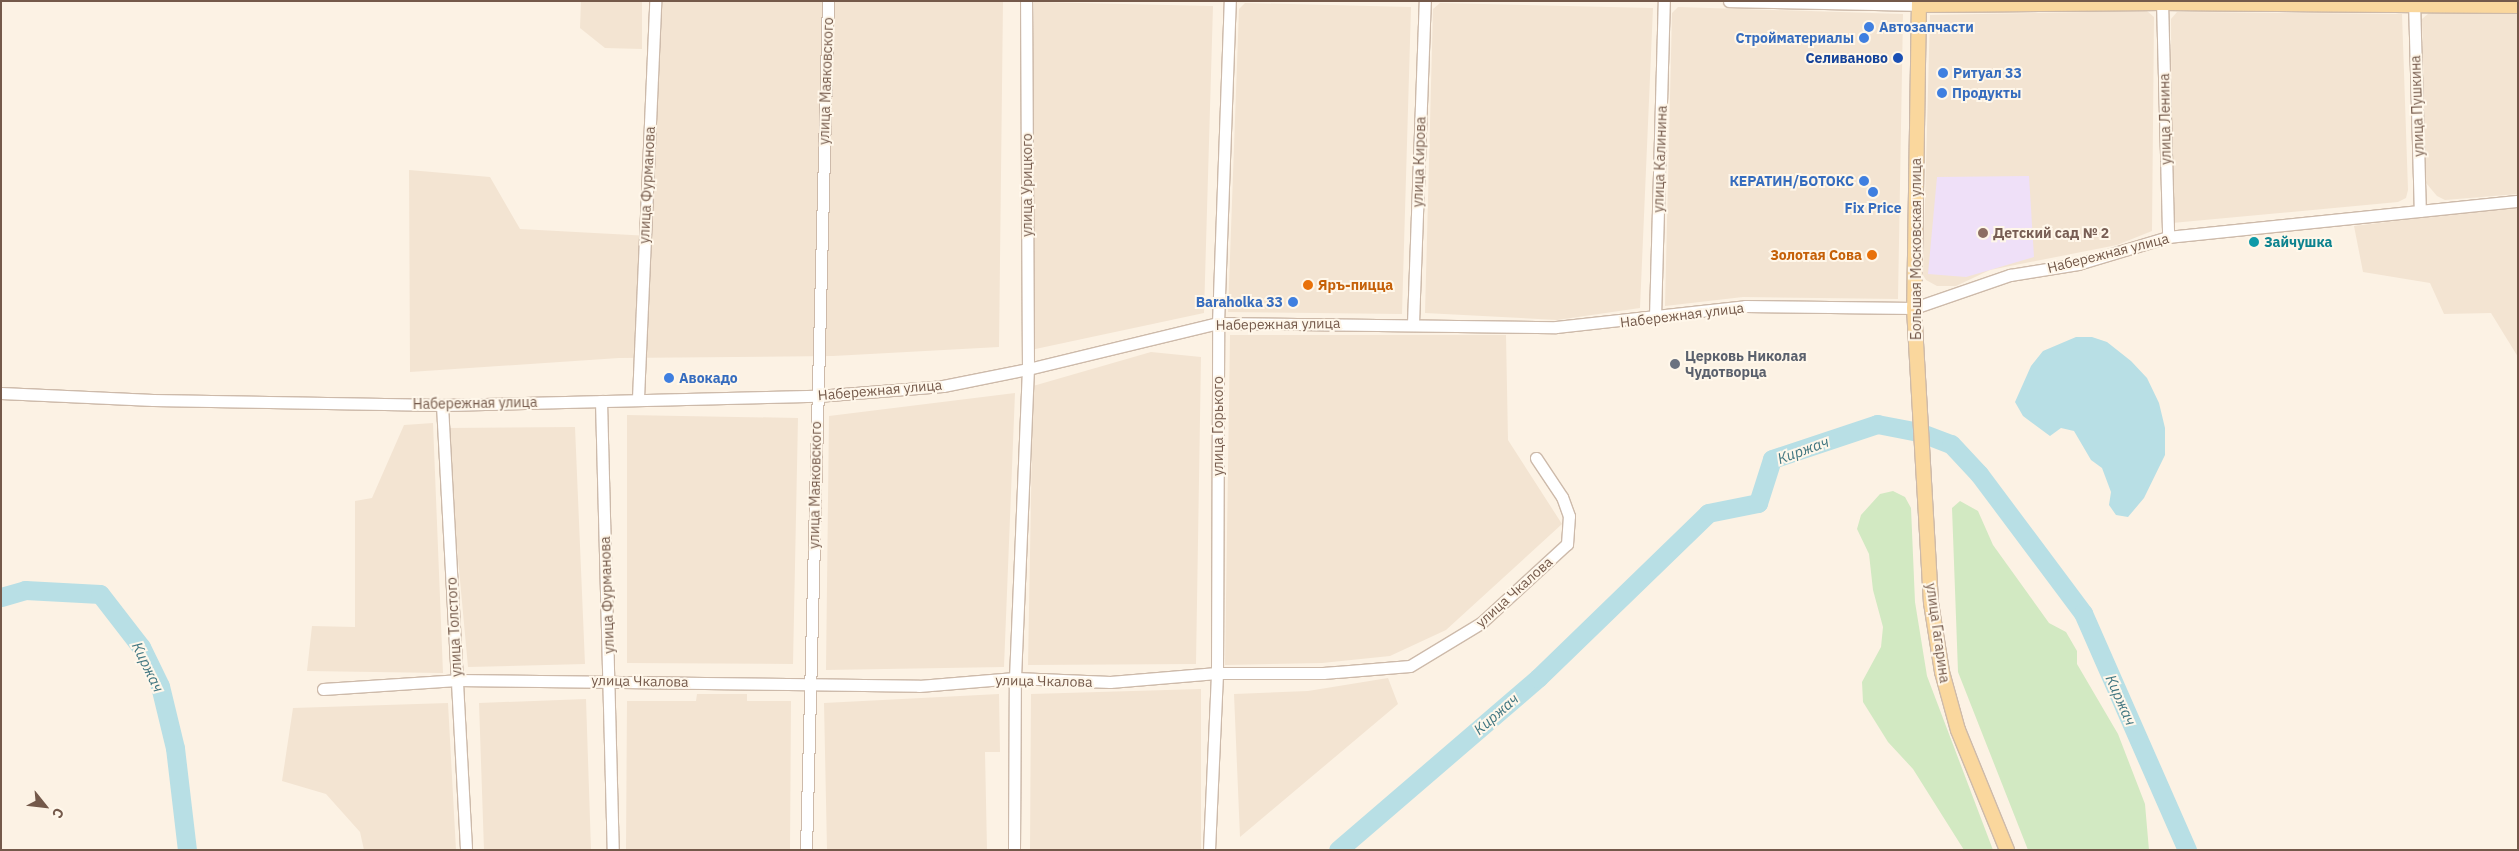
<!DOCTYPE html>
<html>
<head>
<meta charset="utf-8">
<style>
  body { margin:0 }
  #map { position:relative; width:2519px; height:851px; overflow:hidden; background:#fcf2e4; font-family:"IBM Plex Sans",sans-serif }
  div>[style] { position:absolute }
  .residential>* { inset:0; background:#f3e4d2 }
  .education>* { inset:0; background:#efe0f8 }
  .green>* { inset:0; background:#d2e9c2 }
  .water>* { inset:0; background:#b8dfe5 }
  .river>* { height:19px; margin:-9.5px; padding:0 9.5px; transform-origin:9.5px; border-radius:9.5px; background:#b8dfe5 }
  .roads { filter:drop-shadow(1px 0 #cdbaaa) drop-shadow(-1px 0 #cdbaaa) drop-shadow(0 1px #cdbaaa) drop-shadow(0 -1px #cdbaaa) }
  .minor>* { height:11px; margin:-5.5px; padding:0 5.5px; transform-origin:5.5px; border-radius:5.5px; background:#fff }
  .major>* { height:14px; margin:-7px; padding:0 7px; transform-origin:7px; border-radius:7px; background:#fad79d }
  .dots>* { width:14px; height:14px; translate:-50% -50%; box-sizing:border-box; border:2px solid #fff7ea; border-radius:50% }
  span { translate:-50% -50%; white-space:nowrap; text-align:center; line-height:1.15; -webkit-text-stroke:4px #fff7ea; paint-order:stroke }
  .shop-label { font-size:14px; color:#366cbe; font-weight:700 }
  .left { translate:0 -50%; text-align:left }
  .right { translate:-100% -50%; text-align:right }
  .transit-label { font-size:14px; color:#164399; font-weight:700 }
  .street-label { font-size:14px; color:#74594a }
  .education-label { font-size:14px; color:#785e54; font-weight:700 }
  .culture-label { font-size:14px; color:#0d838f; font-weight:700 }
  .food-label { font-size:14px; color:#c56008; font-weight:700 }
  .worship-label { font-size:14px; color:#5b616d; font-weight:700 }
  .water-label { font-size:15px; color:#417680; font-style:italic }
  .frame { position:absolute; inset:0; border:2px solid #74594a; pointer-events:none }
  .north { position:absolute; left:20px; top:781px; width:50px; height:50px; -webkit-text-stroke:4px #fff7ea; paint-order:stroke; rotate:119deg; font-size:14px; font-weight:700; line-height:20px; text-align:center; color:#74594a }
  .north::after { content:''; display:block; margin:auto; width:18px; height:22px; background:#74594a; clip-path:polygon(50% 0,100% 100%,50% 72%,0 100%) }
</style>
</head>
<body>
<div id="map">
  <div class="residential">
    <div style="clip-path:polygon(581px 1px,642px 1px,642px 49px,605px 48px,580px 28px)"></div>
    <div style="clip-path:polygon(659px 1px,1003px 1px,999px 347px,833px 356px,619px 358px,410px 372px,409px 170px,490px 177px,520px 229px,650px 236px)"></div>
    <div style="clip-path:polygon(1034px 2px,1213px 6px,1204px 313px,1026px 351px)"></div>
    <div style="clip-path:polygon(1245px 3px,1411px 7px,1402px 314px,1228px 312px,1239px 9px)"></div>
    <div style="clip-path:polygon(1440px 3px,1653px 8px,1640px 308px,1557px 320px,1425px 313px,1433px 9px)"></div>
    <div style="clip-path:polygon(1678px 7px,1903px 14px,1898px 299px,1743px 297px,1665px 306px,1672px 13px)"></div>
    <div style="clip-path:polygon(2147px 11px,2154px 17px,2152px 231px,2117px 245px,1990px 270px,1956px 286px,1937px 286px,1926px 280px,1923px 275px,1930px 15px)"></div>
    <div style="clip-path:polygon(2177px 12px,2402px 14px,2408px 190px,2406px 198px,2398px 202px,2172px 223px,2171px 19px)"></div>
    <div style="clip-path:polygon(2429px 13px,2518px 14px,2518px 194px,2445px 200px,2437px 196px,2426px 183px,2422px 19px)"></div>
    <div style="clip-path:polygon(2518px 206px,2518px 357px,2491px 313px,2444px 314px,2430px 283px,2363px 272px,2354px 226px)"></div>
    <div style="clip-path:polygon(1230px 335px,1506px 335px,1508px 440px,1562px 524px,1446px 630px,1390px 656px,1322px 663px,1225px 665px)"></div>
    <div style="clip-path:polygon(1151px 352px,1201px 357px,1196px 664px,1028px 665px,1033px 386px)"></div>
    <div style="clip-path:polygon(1015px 393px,1004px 667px,826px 670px,829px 416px)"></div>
    <div style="clip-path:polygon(627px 415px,798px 418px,793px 664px,627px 663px)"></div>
    <div style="clip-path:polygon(433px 423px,443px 673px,307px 671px,312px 626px,355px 627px,355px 501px,372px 498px,404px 425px)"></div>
    <div style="clip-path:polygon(575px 427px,585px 664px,468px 667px,446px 428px)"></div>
    <div style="clip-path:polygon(1388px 678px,1398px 704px,1240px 837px,1234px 694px,1308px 691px)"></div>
    <div style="clip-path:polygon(1201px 689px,1201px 850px,1030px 850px,1031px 694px)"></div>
    <div style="clip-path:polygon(697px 694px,747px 694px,747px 701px,791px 701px,790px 850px,626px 850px,627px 701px,696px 701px)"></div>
    <div style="clip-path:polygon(999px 694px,1000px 752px,985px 752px,987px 850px,827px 850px,824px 703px)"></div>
    <div style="clip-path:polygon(586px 699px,591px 850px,484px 850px,479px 703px)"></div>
    <div style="clip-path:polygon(448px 703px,456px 850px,364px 850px,360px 832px,326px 794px,282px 781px,293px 708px)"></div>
  </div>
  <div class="education">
    <div style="clip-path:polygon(2029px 176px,2034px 257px,1966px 277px,1928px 274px,1937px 177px)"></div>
  </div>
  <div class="green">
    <div style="clip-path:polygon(1893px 491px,1905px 497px,1911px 508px,1915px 602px,1927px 676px,1993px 850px,1964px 850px,1913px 769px,1888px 742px,1863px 702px,1862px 682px,1881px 647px,1883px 627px,1873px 590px,1869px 554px,1857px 529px,1861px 515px,1880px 494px)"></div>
    <div style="clip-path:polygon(1960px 501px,1978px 511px,1993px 545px,2049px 623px,2066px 632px,2077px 651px,2077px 664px,2118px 734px,2145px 804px,2149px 850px,2028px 850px,1958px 672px,1952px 508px)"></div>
  </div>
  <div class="water">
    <div style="clip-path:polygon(2076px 337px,2092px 337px,2107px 342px,2131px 361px,2147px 378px,2159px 403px,2165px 428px,2165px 455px,2144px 498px,2128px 517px,2116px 515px,2109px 505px,2111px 492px,2102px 468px,2091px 460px,2074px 431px,2061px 428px,2050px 436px,2023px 416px,2015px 402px,2031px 366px,2043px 351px)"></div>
  </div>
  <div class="river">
    <div style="left:1px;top:597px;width:25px;rotate:-16deg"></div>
    <div style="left:25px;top:590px;width:75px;rotate:3.1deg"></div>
    <div style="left:100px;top:594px;width:67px;rotate:52.3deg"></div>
    <div style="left:141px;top:647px;width:43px;rotate:64deg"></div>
    <div style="left:160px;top:686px;width:64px;rotate:76.4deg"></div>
    <div style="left:175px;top:748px;width:103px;rotate:83.3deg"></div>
    <div style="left:1338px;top:850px;width:264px;rotate:-40.7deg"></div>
    <div style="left:1538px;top:678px;width:237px;rotate:-44.1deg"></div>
    <div style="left:1708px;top:513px;width:51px;rotate:-11.3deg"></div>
    <div style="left:1758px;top:503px;width:46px;rotate:-72.3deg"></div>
    <div style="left:1772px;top:459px;width:111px;rotate:-18.4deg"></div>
    <div style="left:1877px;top:424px;width:43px;rotate:10.8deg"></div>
    <div style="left:1919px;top:432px;width:34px;rotate:21deg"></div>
    <div style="left:1951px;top:444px;width:41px;rotate:47deg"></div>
    <div style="left:1979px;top:474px;width:174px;rotate:53.2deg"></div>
    <div style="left:2083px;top:613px;width:259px;rotate:66.3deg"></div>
  </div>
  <div class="roads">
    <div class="minor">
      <div style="left:1729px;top:1px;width:190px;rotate:1.2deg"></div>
      <div style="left:2162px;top:1px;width:236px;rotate:88.5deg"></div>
      <div style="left:2414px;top:1px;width:210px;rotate:88.4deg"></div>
      <div style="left:1655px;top:317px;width:316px;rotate:-88.4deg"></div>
      <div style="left:1413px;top:323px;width:322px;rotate:-87.9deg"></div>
      <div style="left:1px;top:393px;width:152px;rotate:2.6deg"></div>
      <div style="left:153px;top:400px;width:289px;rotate:1deg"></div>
      <div style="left:442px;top:405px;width:375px;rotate:-1.4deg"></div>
      <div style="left:817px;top:396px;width:126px;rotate:-4.5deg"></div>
      <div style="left:943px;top:386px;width:87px;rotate:-11.3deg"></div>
      <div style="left:1028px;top:369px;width:195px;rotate:-13.6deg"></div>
      <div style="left:1218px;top:323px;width:338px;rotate:0.7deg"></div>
      <div style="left:1556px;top:327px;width:190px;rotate:-6.3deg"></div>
      <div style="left:1745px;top:306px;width:169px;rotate:0.7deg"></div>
      <div style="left:1914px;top:308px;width:102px;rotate:-19deg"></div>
      <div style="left:2010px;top:275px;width:69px;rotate:-9.2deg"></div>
      <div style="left:2078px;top:264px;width:94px;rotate:-16.7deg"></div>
      <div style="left:2168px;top:237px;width:352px;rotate:-5.9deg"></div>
      <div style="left:638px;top:398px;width:397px;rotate:-87.5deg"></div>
      <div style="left:601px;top:401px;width:449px;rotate:88.5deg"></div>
      <div style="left:442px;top:405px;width:446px;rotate:86.9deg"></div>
      <div style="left:323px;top:689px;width:134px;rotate:-3.8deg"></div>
      <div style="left:457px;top:680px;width:462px;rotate:0.7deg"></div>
      <div style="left:919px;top:686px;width:96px;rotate:-4.8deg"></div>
      <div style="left:1015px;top:678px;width:95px;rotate:2.4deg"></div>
      <div style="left:1110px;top:682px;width:107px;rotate:-4.8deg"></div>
      <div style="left:1217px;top:673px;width:106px"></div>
      <div style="left:1323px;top:673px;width:87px;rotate:-4.6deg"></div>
      <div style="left:1410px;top:666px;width:83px;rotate:-31.2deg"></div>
      <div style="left:1481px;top:623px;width:117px;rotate:-42.6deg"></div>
      <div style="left:1567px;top:544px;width:28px;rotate:-86deg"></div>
      <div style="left:1569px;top:516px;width:20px;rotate:-110deg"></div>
      <div style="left:1562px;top:497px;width:47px;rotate:-123.7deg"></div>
      <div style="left:806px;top:850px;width:849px;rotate:-88.52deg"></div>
      <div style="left:1014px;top:850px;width:172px;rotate:-89.7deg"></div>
      <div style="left:1015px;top:678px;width:309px;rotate:-87.6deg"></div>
      <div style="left:1028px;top:369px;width:368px;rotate:-90.3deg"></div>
      <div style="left:1209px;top:850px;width:177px;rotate:-87.4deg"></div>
      <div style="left:1217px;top:673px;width:350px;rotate:-89.8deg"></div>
      <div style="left:1218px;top:323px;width:322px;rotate:-87.9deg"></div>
    </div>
    <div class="major">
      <div style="left:1919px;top:1px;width:307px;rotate:90.9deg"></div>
      <div style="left:1914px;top:308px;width:295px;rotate:86.7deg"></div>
      <div style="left:1931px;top:603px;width:70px;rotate:80.9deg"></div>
      <div style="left:1942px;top:672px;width:60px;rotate:74.6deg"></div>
      <div style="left:1958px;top:730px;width:130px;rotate:67.8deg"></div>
      <div style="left:1919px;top:5px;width:243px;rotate:-0.5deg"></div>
      <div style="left:2162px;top:3px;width:356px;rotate:0.5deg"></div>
    </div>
  </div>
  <div class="dots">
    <div style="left:1869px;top:27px;background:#3f7fe0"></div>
    <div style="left:1864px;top:38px;background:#3f7fe0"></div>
    <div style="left:1898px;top:58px;background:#1a4fb4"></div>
    <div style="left:1943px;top:73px;background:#3f7fe0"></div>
    <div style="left:1942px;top:93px;background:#3f7fe0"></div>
    <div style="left:1864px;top:181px;background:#3f7fe0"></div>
    <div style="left:1873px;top:192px;background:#3f7fe0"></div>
    <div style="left:1983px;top:233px;background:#8d6e63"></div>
    <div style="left:2254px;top:242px;background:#0f9aa8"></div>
    <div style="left:1872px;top:255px;background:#e8710a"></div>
    <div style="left:1308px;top:285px;background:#e8710a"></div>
    <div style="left:1293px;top:302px;background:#3f7fe0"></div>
    <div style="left:1675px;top:364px;background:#6b7280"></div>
    <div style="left:669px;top:378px;background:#3f7fe0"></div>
  </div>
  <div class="shop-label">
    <span class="left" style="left:1879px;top:27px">Автозапчасти</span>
    <span class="right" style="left:1854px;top:38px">Стройматериалы</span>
    <span class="left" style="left:1953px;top:73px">Ритуал 33</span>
    <span class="left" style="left:1952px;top:93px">Продукты</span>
    <span class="right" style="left:1854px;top:181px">КЕРАТИН/БОТОКС</span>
    <span style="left:1873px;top:208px">Fix Price</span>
    <span class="right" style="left:1283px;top:302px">Baraholka 33</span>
    <span class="left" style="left:679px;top:378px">Авокадо</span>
  </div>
  <div class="transit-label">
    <span class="right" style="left:1888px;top:58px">Селиваново</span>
  </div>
  <div class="street-label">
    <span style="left:826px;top:81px;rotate:-88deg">улица Маяковского</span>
    <span style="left:2417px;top:106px;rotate:-92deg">улица Пушкина</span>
    <span style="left:2165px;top:119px;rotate:-91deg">улица Ленина</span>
    <span style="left:1660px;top:159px;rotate:-88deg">улица Калинина</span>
    <span style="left:1419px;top:162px;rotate:-88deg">улица Кирова</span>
    <span style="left:647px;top:185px;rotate:-87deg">улица Фурманова</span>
    <span style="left:1027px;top:185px;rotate:-90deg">улица Урицкого</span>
    <span style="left:1916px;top:249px;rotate:-90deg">Большая Московская улица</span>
    <span style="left:2108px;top:253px;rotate:-14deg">Набережная улица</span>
    <span style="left:1682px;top:315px;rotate:-7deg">Набережная улица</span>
    <span style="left:1278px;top:324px;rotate:-1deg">Набережная улица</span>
    <span style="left:880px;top:390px;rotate:-5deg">Набережная улица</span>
    <span style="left:475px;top:403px;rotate:-1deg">Набережная улица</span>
    <span style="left:1218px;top:426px;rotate:-90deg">улица Горького</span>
    <span style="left:815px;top:485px;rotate:-89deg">улица Маяковского</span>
    <span style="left:1514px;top:592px;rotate:-42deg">улица Чкалова</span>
    <span style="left:607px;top:595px;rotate:-92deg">улица Фурманова</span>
    <span style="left:454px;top:627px;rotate:-93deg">улица Толстого</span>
    <span style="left:1938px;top:633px;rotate:82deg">улица Гагарина</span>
    <span style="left:640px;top:681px;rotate:1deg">улица Чкалова</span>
    <span style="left:1044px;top:681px;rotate:1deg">улица Чкалова</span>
  </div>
  <div class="education-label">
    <span class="left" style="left:1993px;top:233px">Детский сад № 2</span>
  </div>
  <div class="culture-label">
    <span class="left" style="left:2264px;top:242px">Зайчушка</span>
  </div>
  <div class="food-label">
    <span class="right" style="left:1862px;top:255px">Золотая Сова</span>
    <span class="left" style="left:1318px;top:285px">Яръ-пицца</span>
  </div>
  <div class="worship-label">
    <span class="left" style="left:1685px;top:364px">Церковь Николая<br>Чудотворца</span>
  </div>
  <div class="water-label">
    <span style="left:1803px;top:450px;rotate:-20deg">Киржач</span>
    <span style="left:148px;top:667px;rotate:64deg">Киржач</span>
    <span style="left:2121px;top:700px;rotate:66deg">Киржач</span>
    <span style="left:1496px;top:714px;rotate:-41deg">Киржач</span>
  </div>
  <div class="frame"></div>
  <div class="north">С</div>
</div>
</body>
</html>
